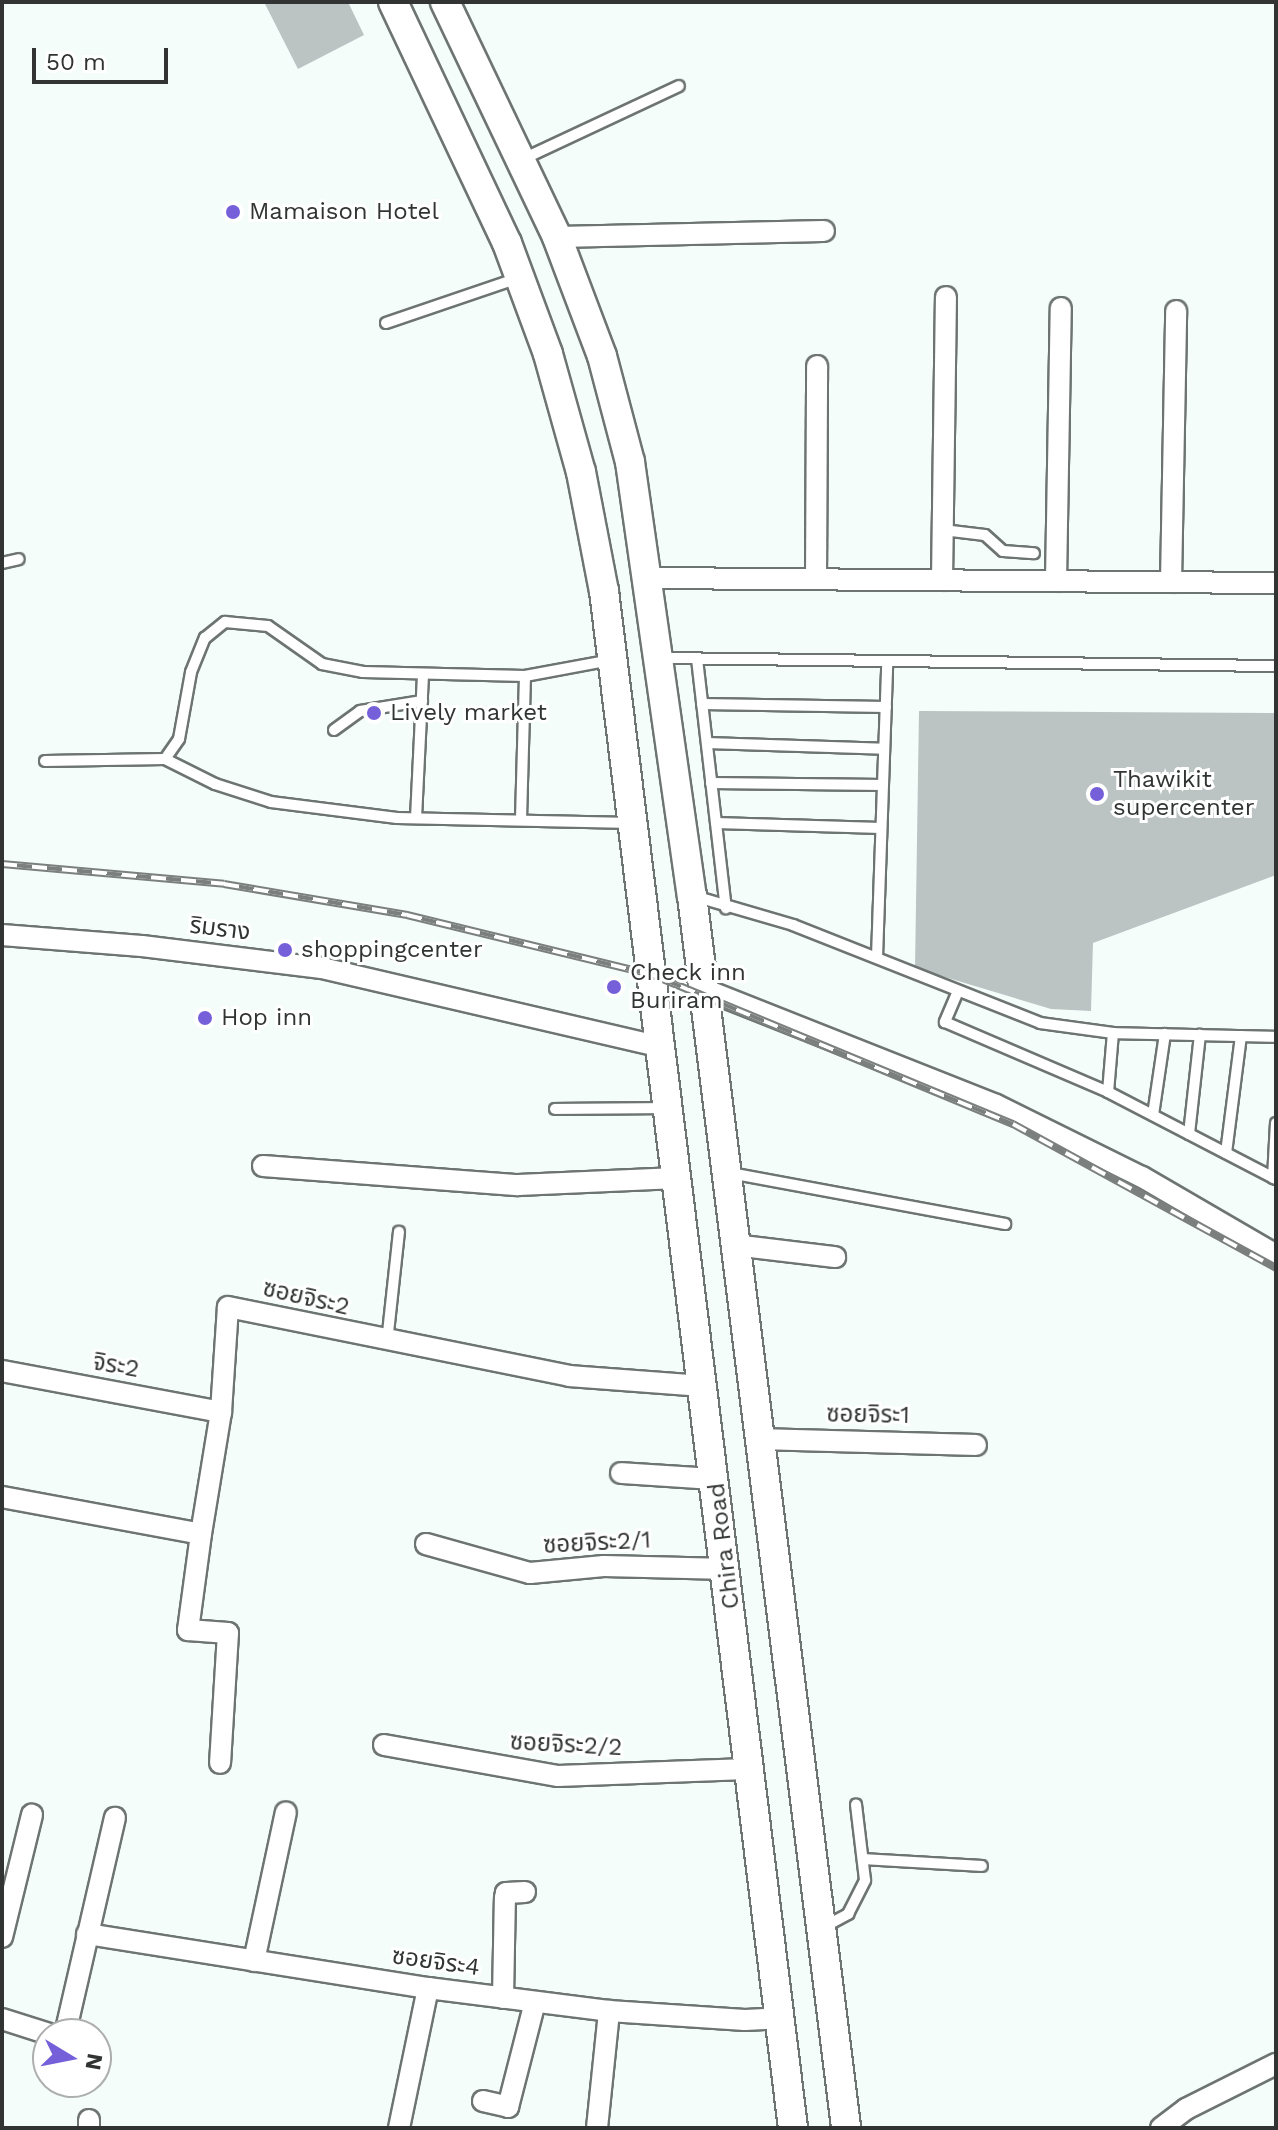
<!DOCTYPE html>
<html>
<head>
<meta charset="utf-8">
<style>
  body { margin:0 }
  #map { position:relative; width:1278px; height:2130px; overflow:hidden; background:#f5fdfb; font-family:"Work Sans","Noto Sans Thai",sans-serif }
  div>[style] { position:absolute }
  .building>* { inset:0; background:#bcc3c3 }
  .roads { filter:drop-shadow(2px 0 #6d7472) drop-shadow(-2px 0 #6d7472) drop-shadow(0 2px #6d7472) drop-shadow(0 -2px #6d7472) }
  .service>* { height:10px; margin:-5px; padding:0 5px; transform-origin:5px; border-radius:5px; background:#fff }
  .minor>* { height:20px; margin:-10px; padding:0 10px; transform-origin:10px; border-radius:10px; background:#fff }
  .secondary>* { height:28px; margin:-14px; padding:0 14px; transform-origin:14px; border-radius:14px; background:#fff }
  .rail>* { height:8px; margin-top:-4px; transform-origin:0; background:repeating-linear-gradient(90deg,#fff 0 15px,#7b807f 0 30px); box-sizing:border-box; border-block:2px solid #7b807f }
  .dots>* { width:22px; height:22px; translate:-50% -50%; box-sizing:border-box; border:4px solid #fff; border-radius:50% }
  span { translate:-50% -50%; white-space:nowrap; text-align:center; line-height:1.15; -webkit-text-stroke:6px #fff; paint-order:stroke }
  .poi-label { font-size:24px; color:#323434 }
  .left { translate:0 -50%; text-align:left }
  .street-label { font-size:24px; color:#323434 }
  .frame { position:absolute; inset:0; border:4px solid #323434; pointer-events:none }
  .north { position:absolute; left:32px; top:2018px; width:80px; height:80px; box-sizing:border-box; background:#fff; border:2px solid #adaeae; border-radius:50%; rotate:100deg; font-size:22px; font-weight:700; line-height:32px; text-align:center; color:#323434 }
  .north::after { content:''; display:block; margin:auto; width:28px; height:36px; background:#7560da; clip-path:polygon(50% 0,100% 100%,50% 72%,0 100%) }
  .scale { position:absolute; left:32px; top:48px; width:136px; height:36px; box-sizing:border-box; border:4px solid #323434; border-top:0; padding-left:10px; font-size:24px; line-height:28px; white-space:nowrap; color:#323434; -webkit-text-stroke:6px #fff; paint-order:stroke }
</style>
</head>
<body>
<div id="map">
  <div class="building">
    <div style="clip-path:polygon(264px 2px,348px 2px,364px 35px,298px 69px)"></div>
    <div style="clip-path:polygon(919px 711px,1276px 713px,1276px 875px,1093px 943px,1091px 1011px,1051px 1009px,915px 968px)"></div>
  </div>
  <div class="roads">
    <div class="service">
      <div style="left:523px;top:159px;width:172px;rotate:-25.1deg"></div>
      <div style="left:386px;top:323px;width:139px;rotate:-18.8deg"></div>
      <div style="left:943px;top:530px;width:42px;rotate:6.8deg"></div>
      <div style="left:985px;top:535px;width:24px;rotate:42deg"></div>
      <div style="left:1003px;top:551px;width:31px;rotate:4deg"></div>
      <div style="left:2px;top:563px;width:17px;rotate:-13deg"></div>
      <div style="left:662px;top:658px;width:614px;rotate:0.75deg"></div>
      <div style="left:697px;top:659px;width:251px;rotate:83.4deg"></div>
      <div style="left:702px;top:704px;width:184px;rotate:0.9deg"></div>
      <div style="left:334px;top:730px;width:32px;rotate:-36deg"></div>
      <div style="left:360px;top:711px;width:63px;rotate:-9.2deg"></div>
      <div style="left:707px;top:743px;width:177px;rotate:1.9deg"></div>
      <div style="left:165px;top:759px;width:56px;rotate:26.6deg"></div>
      <div style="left:215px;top:784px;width:59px;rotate:17.8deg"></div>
      <div style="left:271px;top:802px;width:127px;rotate:7.2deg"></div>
      <div style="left:397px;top:818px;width:235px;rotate:1.2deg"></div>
      <div style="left:45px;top:761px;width:120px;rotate:-1deg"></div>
      <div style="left:165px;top:759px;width:24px;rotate:-55deg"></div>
      <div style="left:179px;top:739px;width:68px;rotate:-79.8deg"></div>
      <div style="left:191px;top:672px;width:37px;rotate:-68deg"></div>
      <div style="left:205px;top:638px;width:26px;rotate:-39deg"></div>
      <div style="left:225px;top:622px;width:43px;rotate:5.3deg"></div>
      <div style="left:268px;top:626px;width:66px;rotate:35.1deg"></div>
      <div style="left:322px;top:664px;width:42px;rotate:11deg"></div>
      <div style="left:363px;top:672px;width:162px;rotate:1.4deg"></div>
      <div style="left:525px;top:676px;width:87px;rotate:-10.5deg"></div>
      <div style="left:711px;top:783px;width:172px;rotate:0.7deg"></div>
      <div style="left:416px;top:818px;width:144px;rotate:-87.2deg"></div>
      <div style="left:521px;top:819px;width:143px;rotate:-88.4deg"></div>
      <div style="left:716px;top:823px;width:165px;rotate:1.7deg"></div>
      <div style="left:694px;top:896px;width:103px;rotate:16.3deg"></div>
      <div style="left:793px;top:925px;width:266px;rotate:21.6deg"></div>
      <div style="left:1040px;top:1023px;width:74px;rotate:7.8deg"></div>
      <div style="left:1113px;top:1033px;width:163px;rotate:1.4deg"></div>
      <div style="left:877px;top:957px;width:293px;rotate:-88deg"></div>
      <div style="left:958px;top:991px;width:34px;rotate:113deg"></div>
      <div style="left:945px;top:1022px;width:177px;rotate:23.2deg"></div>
      <div style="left:1108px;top:1092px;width:189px;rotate:27.4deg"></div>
      <div style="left:1108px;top:1092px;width:59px;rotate:-85.2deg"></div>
      <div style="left:555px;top:1109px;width:112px;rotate:-0.5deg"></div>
      <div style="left:1153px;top:1115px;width:82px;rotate:-81.6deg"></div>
      <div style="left:1189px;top:1134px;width:100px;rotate:-83.7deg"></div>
      <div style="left:1226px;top:1153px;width:118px;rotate:-82.7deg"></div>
      <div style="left:730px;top:1173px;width:280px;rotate:10.5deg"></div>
      <div style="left:1273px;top:1178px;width:55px;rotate:-86.9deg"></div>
      <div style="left:387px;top:1342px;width:111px;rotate:-83.8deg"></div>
      <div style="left:863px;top:1859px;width:119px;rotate:3.4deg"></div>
      <div style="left:822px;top:1928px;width:30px;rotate:-28deg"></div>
      <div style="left:848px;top:1914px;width:38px;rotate:-63deg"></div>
      <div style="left:865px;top:1880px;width:76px;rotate:-96.8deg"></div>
    </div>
    <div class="minor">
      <div style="left:557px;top:237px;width:267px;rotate:-1.3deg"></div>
      <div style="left:650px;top:578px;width:626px;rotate:0.46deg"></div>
      <div style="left:816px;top:579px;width:213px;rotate:-89.7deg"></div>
      <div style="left:942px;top:580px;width:283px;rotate:-89.2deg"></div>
      <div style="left:1056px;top:581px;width:273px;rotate:-89deg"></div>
      <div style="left:1171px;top:582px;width:271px;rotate:-88.9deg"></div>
      <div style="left:2px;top:935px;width:140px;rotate:4.5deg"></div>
      <div style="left:142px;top:946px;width:181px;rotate:7deg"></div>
      <div style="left:322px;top:968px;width:349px;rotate:13.1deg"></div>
      <div style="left:701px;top:988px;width:317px;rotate:21.6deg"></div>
      <div style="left:996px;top:1105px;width:163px;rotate:26.3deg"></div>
      <div style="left:1142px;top:1177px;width:155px;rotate:30.2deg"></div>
      <div style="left:263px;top:1166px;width:256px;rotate:4.3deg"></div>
      <div style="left:518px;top:1185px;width:159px;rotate:-2.5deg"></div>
      <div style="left:734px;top:1245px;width:102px;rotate:6.8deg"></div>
      <div style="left:2px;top:1371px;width:223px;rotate:10.6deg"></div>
      <div style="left:759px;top:1439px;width:217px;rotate:1.6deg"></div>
      <div style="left:621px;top:1473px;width:94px;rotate:3.7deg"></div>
      <div style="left:2px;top:1497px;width:202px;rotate:10.5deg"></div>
      <div style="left:201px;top:1534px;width:124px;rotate:-80.7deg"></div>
      <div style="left:221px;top:1412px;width:105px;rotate:-86.2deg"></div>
      <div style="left:228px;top:1307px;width:348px;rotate:11.4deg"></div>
      <div style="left:569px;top:1376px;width:134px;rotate:4.3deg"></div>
      <div style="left:201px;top:1534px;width:97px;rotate:97.7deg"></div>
      <div style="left:188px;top:1630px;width:40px;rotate:4.3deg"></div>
      <div style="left:228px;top:1633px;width:130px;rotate:93.5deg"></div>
      <div style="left:426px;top:1544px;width:108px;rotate:15.6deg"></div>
      <div style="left:530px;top:1573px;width:74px;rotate:-5.4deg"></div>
      <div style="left:604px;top:1566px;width:124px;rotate:1.4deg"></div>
      <div style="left:384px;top:1745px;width:177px;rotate:10.1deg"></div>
      <div style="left:558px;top:1776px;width:189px;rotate:-2.1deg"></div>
      <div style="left:87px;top:1934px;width:345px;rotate:9deg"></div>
      <div style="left:428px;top:1988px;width:182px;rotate:7.2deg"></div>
      <div style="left:609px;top:2011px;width:136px;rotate:3.8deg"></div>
      <div style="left:745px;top:2020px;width:35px;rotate:-3deg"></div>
      <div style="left:2px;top:1937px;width:126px;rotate:-76.2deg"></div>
      <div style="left:254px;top:1961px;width:152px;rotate:-77.9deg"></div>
      <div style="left:503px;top:1998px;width:100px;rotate:-88.9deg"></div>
      <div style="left:505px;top:1898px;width:5px;rotate:-79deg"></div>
      <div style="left:506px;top:1893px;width:19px;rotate:-3deg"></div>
      <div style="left:2px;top:2019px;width:49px;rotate:17.7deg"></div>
      <div style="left:65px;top:2034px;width:222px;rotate:-77deg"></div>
      <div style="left:483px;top:2101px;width:26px;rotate:13deg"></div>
      <div style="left:508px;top:2107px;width:108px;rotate:-75.6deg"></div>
      <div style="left:89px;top:2120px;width:8px;rotate:90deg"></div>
      <div style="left:399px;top:2128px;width:143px;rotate:-78.3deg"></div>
      <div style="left:597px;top:2128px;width:118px;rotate:-84.1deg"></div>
      <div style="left:1161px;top:2128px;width:31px;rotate:-37deg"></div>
      <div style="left:1186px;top:2109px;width:101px;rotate:-26.6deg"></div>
    </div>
    <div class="secondary">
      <div style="left:393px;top:2px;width:267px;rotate:64.7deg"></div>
      <div style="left:507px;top:243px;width:118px;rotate:69.7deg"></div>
      <div style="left:548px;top:354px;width:123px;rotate:74.4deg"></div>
      <div style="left:581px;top:472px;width:121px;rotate:79.1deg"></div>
      <div style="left:604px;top:591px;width:1549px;rotate:82.99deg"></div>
      <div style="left:445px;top:2px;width:260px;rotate:64.5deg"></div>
      <div style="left:557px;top:237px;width:127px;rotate:69.3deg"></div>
      <div style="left:602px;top:356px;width:110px;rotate:75.2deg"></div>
      <div style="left:630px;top:462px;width:438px;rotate:81.9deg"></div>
      <div style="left:692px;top:896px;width:1242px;rotate:82.87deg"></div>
    </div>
  </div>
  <div class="rail">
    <div style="left:2px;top:864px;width:223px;rotate:5.1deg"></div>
    <div style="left:224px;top:884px;width:186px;rotate:9.6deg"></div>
    <div style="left:407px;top:915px;width:253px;rotate:13.7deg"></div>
    <div style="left:653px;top:975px;width:390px;rotate:22.5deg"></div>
    <div style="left:1013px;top:1124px;width:300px;rotate:28.7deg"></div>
  </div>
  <div class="dots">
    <div style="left:233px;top:212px;background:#7560da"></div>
    <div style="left:374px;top:713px;background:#7560da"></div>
    <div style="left:1097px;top:794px;background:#7560da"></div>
    <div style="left:285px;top:950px;background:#7560da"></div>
    <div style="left:614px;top:987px;background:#7560da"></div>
    <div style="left:205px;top:1018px;background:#7560da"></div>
  </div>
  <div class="poi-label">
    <span class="left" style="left:249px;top:212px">Mamaison Hotel</span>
    <span class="left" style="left:390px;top:713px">Lively market</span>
    <span class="left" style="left:1113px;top:794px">Thawikit<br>supercenter</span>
    <span class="left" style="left:301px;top:950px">shoppingcenter</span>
    <span class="left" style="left:630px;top:987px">Check inn<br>Buriram</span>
    <span class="left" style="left:221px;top:1018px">Hop inn</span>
  </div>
  <div class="street-label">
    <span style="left:220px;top:929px;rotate:7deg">ริมราง</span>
    <span style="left:306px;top:1298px;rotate:13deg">ซอยจิระ2</span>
    <span style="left:116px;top:1366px;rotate:10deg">จิระ2</span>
    <span style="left:868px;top:1415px;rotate:1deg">ซอยจิระ1</span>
    <span style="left:597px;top:1543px;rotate:-3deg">ซอยจิระ2/1</span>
    <span style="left:724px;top:1546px;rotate:-97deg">Chira Road</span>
    <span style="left:566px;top:1745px;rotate:3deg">ซอยจิระ2/2</span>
    <span style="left:436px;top:1962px;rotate:8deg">ซอยจิระ4</span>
  </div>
  <div class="frame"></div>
  <div class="north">N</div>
  <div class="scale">50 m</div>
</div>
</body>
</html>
